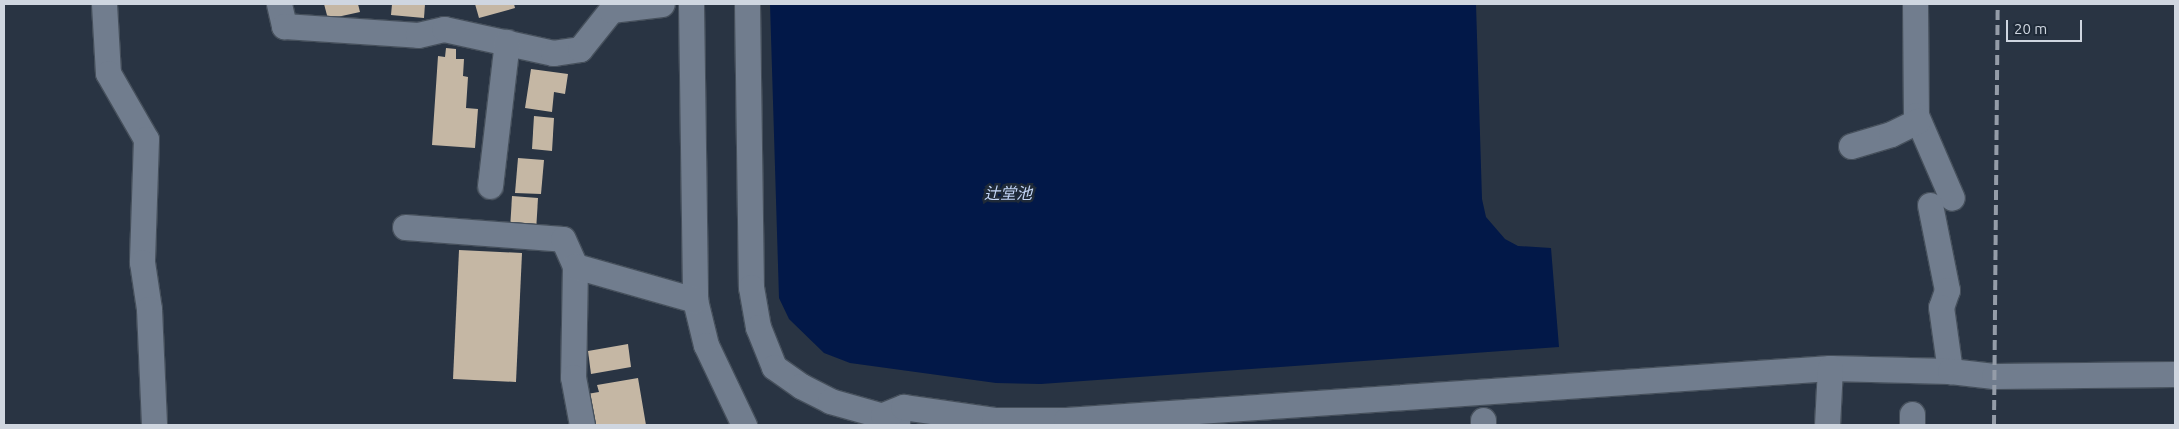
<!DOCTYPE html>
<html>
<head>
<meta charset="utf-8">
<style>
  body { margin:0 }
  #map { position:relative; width:2179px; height:429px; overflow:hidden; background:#293443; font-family:Ubuntu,"Noto Sans JP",sans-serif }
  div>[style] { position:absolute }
  .water>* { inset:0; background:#021848 }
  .building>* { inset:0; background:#c5b7a4 }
  .roads { filter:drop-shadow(1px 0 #46505c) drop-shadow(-1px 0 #46505c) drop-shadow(0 1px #46505c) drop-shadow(0 -1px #46505c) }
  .minor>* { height:25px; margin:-12.5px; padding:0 12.5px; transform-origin:12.5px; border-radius:12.5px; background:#717d8e }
  .rail>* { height:4px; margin-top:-2px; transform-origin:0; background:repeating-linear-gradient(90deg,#949ca8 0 10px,transparent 0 15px) }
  span { translate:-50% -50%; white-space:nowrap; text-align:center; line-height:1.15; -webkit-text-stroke:5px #1f2a38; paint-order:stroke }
  .water-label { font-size:16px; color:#c2d4f5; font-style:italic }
  .frame { position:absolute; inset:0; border:5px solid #cfd6e0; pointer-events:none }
  .scale { position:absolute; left:2006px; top:20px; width:76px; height:22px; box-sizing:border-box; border:2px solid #cfd6e0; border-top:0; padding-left:6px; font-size:15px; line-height:18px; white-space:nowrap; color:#cfd6e0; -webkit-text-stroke:4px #1f2a38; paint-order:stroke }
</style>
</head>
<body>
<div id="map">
  <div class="water">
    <div style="clip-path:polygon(770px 4px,1476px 4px,1482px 199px,1486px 217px,1505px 239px,1518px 246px,1551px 248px,1559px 347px,1041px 384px,996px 383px,850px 363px,824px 353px,789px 319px,779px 298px)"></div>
  </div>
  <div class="building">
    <div style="clip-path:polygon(324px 4px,358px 4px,360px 12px,328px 19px)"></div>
    <div style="clip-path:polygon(392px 4px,425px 4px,424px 18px,391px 15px)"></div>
    <div style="clip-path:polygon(475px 4px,514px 4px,515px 8px,479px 18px)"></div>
    <div style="clip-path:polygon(446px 48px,456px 49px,456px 59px,464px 59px,463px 76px,468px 77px,466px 108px,478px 109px,475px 148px,432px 145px,438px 56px,445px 57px)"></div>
    <div style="clip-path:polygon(531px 69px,568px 74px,565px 94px,554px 92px,552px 112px,525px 108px)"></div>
    <div style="clip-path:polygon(534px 116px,554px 118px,552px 151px,532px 149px)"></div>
    <div style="clip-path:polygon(518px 158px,544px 160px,541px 194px,515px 193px)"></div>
    <div style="clip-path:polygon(512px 196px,538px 198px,536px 232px,510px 230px)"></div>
    <div style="clip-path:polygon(459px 250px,522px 253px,516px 382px,453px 379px)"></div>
    <div style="clip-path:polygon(628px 344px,631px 367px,591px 374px,588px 351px)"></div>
    <div style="clip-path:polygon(638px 378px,646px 425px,592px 425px,587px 394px,599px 392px,597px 385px)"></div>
  </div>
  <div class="roads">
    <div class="minor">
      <div style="left:104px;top:4px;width:69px;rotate:86.7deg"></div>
      <div style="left:108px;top:73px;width:76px;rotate:60.1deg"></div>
      <div style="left:146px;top:139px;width:123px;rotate:91.9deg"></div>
      <div style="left:142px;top:262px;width:48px;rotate:81.5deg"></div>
      <div style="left:149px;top:309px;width:116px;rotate:87.5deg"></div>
      <div style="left:279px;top:4px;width:23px;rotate:77deg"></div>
      <div style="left:284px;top:26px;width:134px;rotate:3.8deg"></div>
      <div style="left:418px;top:35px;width:27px;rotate:-13deg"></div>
      <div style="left:444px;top:29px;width:112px;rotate:12.4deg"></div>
      <div style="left:553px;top:53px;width:27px;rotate:-8deg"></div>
      <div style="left:580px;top:49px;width:50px;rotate:-51.5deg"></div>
      <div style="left:611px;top:10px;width:51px;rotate:-6.7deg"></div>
      <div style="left:691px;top:4px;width:296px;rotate:89.2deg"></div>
      <div style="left:695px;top:300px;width:46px;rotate:76.3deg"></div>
      <div style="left:706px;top:345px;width:89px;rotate:64.6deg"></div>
      <div style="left:747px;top:4px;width:283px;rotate:89.2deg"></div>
      <div style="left:751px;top:287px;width:41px;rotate:80.1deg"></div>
      <div style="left:758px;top:327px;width:43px;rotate:68.2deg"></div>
      <div style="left:774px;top:367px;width:33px;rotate:35deg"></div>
      <div style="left:801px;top:386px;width:33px;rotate:27deg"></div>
      <div style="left:830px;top:401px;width:70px;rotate:15.8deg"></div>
      <div style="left:1915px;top:4px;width:111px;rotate:89.5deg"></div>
      <div style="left:1916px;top:115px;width:90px;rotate:66.6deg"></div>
      <div style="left:1851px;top:146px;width:42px;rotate:-16.7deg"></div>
      <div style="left:1891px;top:134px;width:30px;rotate:-26deg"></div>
      <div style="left:490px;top:186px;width:145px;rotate:-83.3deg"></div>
      <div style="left:1930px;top:205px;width:87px;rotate:78.7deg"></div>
      <div style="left:1947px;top:290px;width:18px;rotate:109deg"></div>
      <div style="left:1941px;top:307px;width:65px;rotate:82deg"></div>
      <div style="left:405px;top:227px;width:158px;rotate:4.3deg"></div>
      <div style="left:563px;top:239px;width:30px;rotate:66deg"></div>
      <div style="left:575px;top:266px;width:111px;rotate:91deg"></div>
      <div style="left:573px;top:377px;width:49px;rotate:79.4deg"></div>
      <div style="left:575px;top:266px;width:125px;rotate:15.8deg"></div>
      <div style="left:1912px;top:414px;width:11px;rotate:90deg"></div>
      <div style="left:883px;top:415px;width:22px;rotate:-22deg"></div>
      <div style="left:903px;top:407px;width:92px;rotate:8.1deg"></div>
      <div style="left:994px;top:420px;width:72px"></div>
      <div style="left:1066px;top:420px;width:766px;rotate:-3.89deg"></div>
      <div style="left:1830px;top:368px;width:120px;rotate:1.4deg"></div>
      <div style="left:1950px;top:371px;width:44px;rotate:6.5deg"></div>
      <div style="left:1994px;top:376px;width:181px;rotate:-0.6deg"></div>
      <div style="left:1483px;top:420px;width:5px;rotate:90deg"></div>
      <div style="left:1827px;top:425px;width:57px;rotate:-87deg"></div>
    </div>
  </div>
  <div class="rail">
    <div style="left:1994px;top:425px;width:421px;rotate:-89.5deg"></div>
  </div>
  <div class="water-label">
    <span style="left:1008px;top:193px">辻堂池</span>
  </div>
  <div class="frame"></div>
  <div class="scale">20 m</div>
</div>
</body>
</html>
